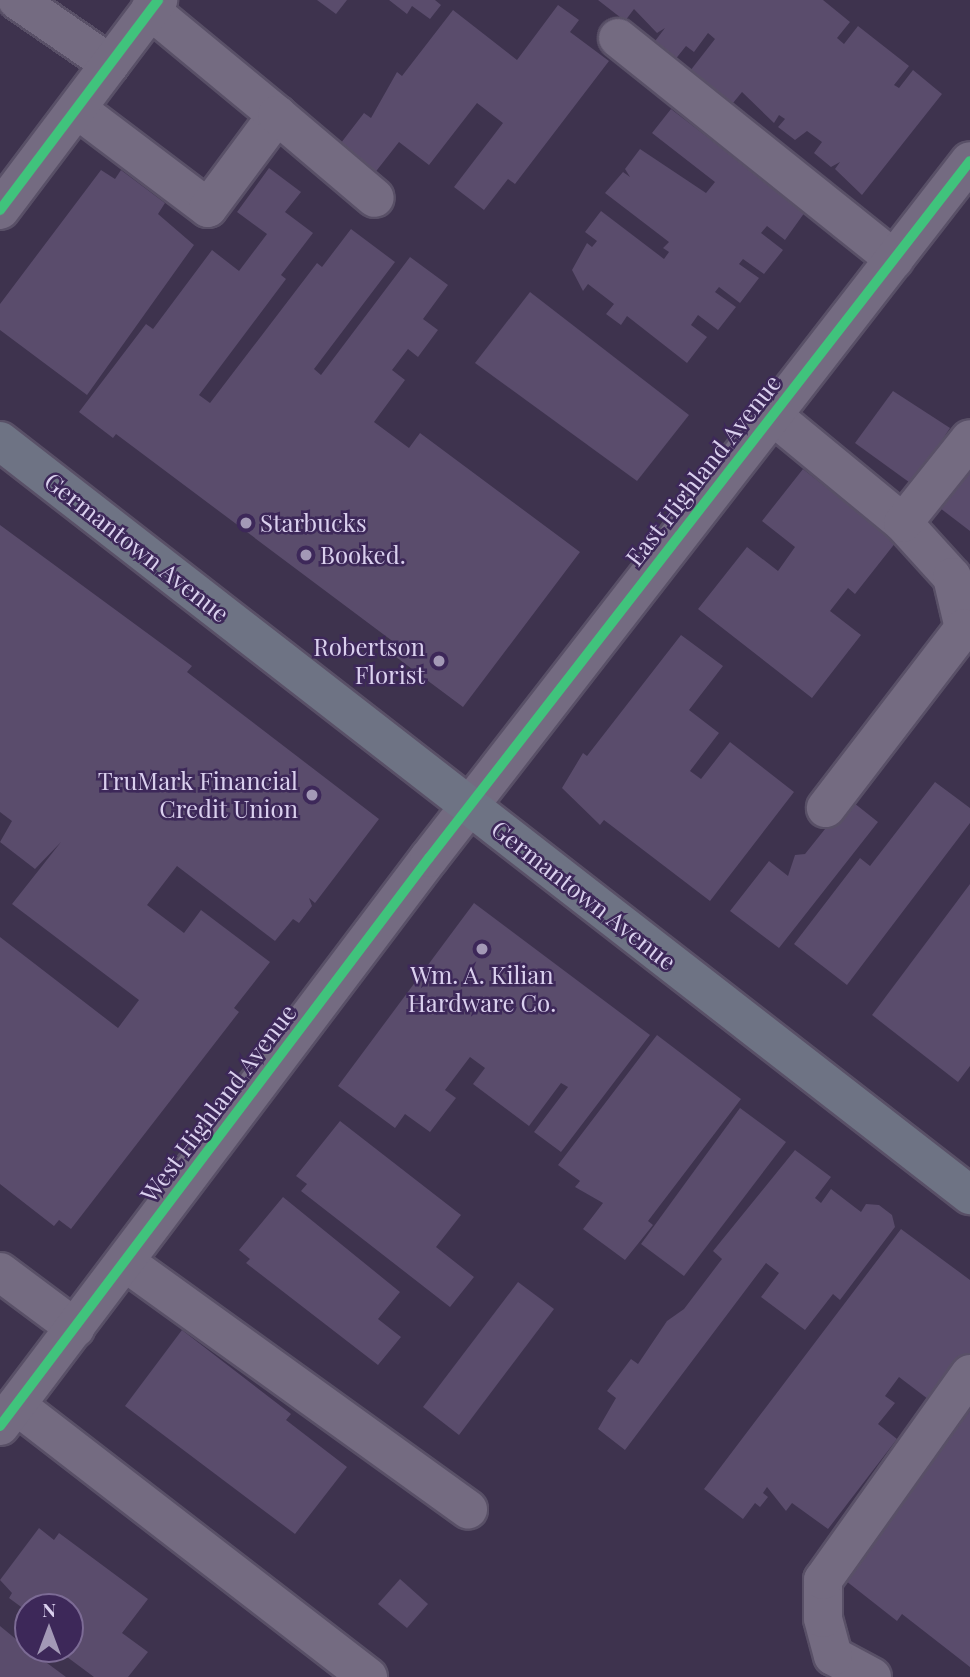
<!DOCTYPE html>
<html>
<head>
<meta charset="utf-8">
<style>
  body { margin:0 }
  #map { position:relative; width:970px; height:1677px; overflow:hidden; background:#3e334e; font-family:"Playfair Display",serif }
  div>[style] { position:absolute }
  .building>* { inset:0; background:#5a4c6c }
  .roads { filter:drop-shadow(2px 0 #595067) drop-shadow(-2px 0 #595067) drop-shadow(0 2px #595067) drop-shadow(0 -2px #595067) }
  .minor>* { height:38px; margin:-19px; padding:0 19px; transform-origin:19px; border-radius:19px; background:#746b81 }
  .major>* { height:38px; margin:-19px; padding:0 19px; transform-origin:19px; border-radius:19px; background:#6e7384 }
  .cycleway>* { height:10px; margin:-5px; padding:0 5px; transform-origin:5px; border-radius:5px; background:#40c37c }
  .dots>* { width:19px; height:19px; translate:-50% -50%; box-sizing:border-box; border:4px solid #3d2859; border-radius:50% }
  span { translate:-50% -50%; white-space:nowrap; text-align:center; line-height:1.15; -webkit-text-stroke:5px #3d2859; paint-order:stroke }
  .street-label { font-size:24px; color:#dad0ee }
  .poi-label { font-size:24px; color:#dad0ee }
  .left { translate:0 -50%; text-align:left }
  .right { translate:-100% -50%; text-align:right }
  .north { position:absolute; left:14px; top:1593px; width:70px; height:70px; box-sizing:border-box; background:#3d2859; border:2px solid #7c6b95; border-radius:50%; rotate:0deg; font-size:19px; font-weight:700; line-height:28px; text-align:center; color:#dad0ee }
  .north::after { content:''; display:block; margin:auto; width:24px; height:32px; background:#a399b6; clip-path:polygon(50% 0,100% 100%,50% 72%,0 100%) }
</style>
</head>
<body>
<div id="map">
  <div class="building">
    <div style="clip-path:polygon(317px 0,347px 0,336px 14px)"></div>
    <div style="clip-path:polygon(389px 0,435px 0,441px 5px,430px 19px,412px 6px,407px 14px)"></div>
    <div style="clip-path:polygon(598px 0,823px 0,850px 22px,837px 38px,844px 44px,858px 26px,909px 66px,894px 85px,899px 88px,913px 70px,942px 94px,862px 195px,835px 169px,840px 162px,831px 167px,814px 153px,822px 142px,807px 131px,795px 140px,778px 127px,785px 119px,779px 115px,774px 123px,742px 92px,733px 103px,690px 71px,715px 39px,708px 33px,694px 52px,686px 46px,674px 61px,652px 45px,665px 28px,657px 33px,634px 9px,625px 21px)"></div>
    <div style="clip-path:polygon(558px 5px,579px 20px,570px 32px,609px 61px,515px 184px,508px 179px,484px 210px,454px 187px,503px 123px,477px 103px,429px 165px,399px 142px,370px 179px,334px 152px,364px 113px,371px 118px,397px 72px,402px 76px,453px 10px,517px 60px)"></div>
    <div style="clip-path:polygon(671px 109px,805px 212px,785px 240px,767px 226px,761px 233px,783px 250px,764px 274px,743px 259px,739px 264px,759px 278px,740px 303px,719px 287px,715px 292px,736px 307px,718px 330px,698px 315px,691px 325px,707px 337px,687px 363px,627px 316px,621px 325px,606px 314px,614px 304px,588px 284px,583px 291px,572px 270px,587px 243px,592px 247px,597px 241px,585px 232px,601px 211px,664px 259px,669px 252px,663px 248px,669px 242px,605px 193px,623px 172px,630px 177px,625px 169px,640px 149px,706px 193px,715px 182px,652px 133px)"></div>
    <div style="clip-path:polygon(269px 168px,301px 192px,285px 212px,313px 233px,281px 275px,286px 279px,199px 395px,210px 403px,317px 263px,322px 267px,351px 229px,395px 262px,314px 369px,321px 375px,410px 257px,448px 285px,423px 319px,438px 330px,418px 357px,408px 349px,392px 370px,405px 380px,374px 422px,409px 448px,420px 433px,580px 552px,463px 707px,388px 651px,395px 643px,116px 434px,113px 438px,79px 412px,146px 324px,153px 329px,212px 250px,239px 271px,267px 234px,237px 212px)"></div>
    <div style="clip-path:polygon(101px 170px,115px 179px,121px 170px,165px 203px,158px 214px,194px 245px,87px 395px,0 330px,0 304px)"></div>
    <div style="clip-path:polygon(530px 292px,689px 415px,637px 481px,475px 363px)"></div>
    <div style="clip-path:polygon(893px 391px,950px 428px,913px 485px,855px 443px)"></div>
    <div style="clip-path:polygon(803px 469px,896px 542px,855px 594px,848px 588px,830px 611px,861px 635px,812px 698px,698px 609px,747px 547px,778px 571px,795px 547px,762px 521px)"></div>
    <div style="clip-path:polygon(964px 470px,970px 474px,970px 531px,936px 505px)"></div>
    <div style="clip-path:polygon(0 525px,192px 666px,187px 672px,379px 819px,315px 903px,309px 898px,312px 906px,299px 923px,293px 919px,275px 941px,177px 866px,147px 905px,184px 933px,201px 910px,270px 962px,234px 1008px,239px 1012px,71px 1229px,59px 1220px,54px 1226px,0 1184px,0 937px,118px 1028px,139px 1000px,12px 904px,61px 842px,35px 869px,0 842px,12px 821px,0 812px)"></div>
    <div style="clip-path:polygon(681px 635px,723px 666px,689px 710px,719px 733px,690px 771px,701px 779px,730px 742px,794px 792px,710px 901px,604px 820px,600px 825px,562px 788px,583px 753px,587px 756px)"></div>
    <div style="clip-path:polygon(935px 782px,970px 808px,970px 823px,847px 985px,794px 944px,860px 858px,870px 866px)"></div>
    <div style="clip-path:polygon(849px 799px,878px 822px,779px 948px,730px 911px,769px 861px,788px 876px,795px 855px,805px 854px)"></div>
    <div style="clip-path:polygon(970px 884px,970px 1066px,958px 1082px,872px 1015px)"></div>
    <div style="clip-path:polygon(474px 903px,650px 1035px,561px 1152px,534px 1132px,568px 1087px,561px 1083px,529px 1126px,473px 1084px,485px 1068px,470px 1057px,445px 1090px,456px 1098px,430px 1132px,405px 1114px,395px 1128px,338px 1086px)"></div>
    <div style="clip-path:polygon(657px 1035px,741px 1099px,648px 1221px,653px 1225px,625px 1260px,583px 1229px,603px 1203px,575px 1187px,580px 1181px,558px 1165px)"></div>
    <div style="clip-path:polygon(740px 1108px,786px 1142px,684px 1276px,641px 1244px)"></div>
    <div style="clip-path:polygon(340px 1121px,461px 1215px,436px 1247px,474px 1277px,450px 1307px,301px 1191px,307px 1184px,296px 1176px)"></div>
    <div style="clip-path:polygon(795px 1150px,831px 1177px,815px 1198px,821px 1203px,831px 1189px,861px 1212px,866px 1204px,879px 1205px,892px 1215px,895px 1227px,840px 1300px,833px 1294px,805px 1330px,761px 1297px,779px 1273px,766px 1263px,625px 1450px,598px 1429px,616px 1398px,607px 1391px,631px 1359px,638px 1364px,667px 1321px,684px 1309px,722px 1259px,713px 1251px)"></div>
    <div style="clip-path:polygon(283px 1197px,400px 1292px,378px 1319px,401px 1337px,378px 1365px,246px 1263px,250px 1259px,239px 1250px)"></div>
    <div style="clip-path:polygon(901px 1229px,970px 1280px,970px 1360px,928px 1399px,899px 1377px,885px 1396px,895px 1403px,878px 1424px,897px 1439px,828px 1529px,792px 1503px,786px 1511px,767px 1487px,763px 1493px,768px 1497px,760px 1507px,755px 1503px,743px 1519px,704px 1489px)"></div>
    <div style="clip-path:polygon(518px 1282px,554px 1309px,459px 1435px,423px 1407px)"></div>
    <div style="clip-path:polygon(182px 1330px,291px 1414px,286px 1420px,347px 1467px,295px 1534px,125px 1406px)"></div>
    <div style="clip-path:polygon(970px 1411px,970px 1667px,902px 1614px,897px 1621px,841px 1577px)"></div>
    <div style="clip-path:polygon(39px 1528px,54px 1540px,59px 1533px,148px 1599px,122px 1633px,148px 1652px,128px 1677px,94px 1677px,59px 1651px,70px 1649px,70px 1607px,28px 1607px,28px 1612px,9px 1598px,12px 1593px,0 1580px)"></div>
    <div style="clip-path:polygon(400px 1579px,428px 1604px,407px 1628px,378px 1604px)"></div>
    <div style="clip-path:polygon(0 1626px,28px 1649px,66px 1677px,0 1677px)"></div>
  </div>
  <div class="roads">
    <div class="minor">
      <div style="left:17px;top:0;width:113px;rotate:34.5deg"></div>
      <div style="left:618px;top:38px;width:354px;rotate:38.7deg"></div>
      <div style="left:77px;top:109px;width:164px;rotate:37.1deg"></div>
      <div style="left:208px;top:208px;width:116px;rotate:-53.4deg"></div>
      <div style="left:277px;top:115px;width:165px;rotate:-140.4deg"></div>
      <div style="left:277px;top:115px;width:128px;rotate:40.3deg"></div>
      <div style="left:0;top:210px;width:263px;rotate:-53deg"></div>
      <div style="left:772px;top:415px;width:170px;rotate:39.5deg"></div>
      <div style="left:903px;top:523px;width:73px;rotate:47.8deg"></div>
      <div style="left:952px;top:577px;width:52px;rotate:76.8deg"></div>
      <div style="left:964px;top:628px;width:227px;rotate:127.5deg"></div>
      <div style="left:903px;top:523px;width:107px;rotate:-51.4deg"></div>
      <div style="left:125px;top:1262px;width:423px;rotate:35.8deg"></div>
      <div style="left:0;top:1272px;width:94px;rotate:36.7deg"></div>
      <div style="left:16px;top:1405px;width:445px;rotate:37.7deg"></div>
      <div style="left:0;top:1426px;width:712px;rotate:-52.94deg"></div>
      <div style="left:429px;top:858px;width:882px;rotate:-52.18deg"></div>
      <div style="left:872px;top:1677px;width:44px;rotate:-151.7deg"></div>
      <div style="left:833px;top:1656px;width:39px;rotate:-105deg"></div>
      <div style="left:823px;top:1618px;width:38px;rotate:-90deg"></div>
      <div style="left:823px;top:1580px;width:253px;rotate:-54.5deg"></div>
    </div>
    <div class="major">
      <div style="left:0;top:441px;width:1229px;rotate:37.86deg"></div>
    </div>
  </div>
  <div class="cycleway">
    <div style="left:0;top:210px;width:263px;rotate:-53deg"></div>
    <div style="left:0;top:1426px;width:712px;rotate:-52.94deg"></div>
    <div style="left:429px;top:858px;width:882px;rotate:-52.18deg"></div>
  </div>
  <div class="dots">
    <div style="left:246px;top:523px;background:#a399b6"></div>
    <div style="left:306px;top:555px;background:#a399b6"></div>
    <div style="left:439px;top:661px;background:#a399b6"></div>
    <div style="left:312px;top:795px;background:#a399b6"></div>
    <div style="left:482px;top:949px;background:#a399b6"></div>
  </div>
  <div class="street-label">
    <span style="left:703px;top:470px;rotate:-52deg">East Highland Avenue</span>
    <span style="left:137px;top:547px;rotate:38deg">Germantown Avenue</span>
    <span style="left:584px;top:895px;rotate:38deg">Germantown Avenue</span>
    <span style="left:218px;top:1103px;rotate:-53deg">West Highland Avenue</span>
  </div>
  <div class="poi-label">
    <span class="left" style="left:260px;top:523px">Starbucks</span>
    <span class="left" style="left:320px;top:555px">Booked.</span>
    <span class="right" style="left:425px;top:661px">Robertson<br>Florist</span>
    <span class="right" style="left:298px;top:795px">TruMark Financial<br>Credit Union</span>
    <span style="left:482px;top:989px">Wm. A. Kilian<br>Hardware Co.</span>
  </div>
  <div class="north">N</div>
</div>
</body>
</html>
